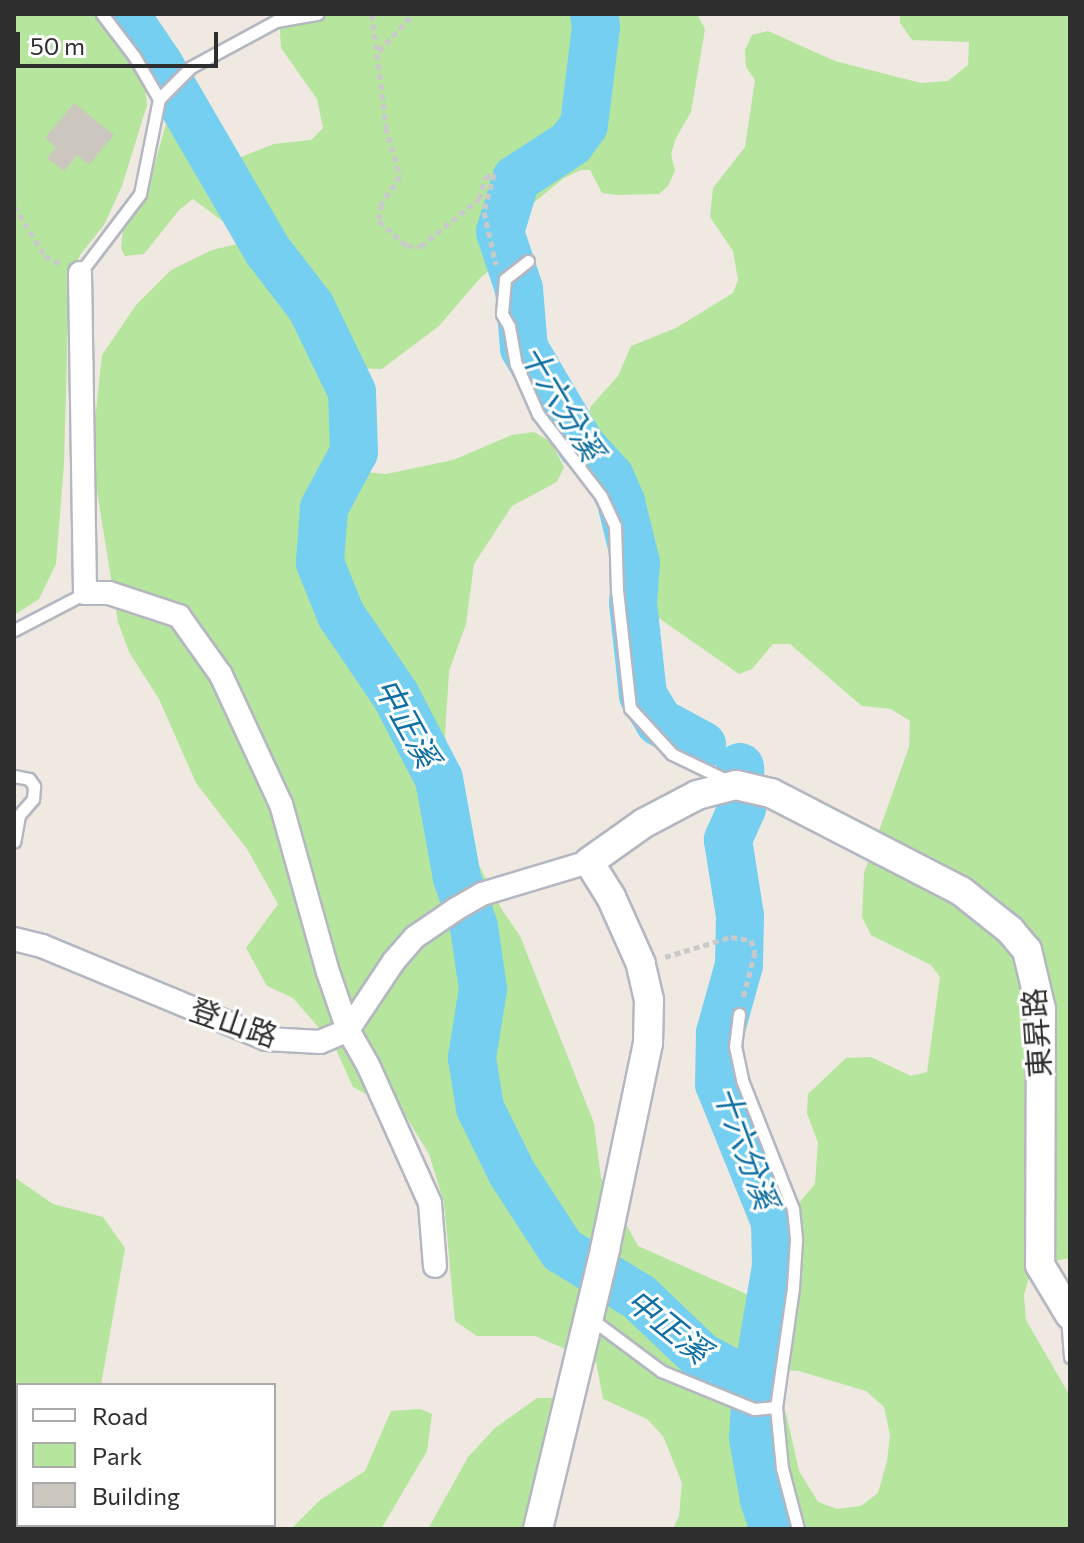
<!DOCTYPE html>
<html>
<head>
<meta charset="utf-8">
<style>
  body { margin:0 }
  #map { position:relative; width:1084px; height:1543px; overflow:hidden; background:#efe9e1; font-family:Commissioner,"Noto Sans TC",sans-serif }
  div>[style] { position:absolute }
  .green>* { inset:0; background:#b6e59e }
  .river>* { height:48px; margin:-24px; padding:0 24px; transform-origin:24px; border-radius:24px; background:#75cff0 }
  .building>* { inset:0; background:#cbc7bf }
  .path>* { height:5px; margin-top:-2.5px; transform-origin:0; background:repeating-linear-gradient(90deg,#c9c9c9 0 6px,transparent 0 10px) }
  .roads { filter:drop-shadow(2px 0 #b4b7c1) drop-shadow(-2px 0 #b4b7c1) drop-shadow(0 2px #b4b7c1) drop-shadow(0 -2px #b4b7c1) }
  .service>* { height:11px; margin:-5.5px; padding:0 5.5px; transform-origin:5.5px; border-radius:5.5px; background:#fff }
  .minor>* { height:22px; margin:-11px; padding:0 11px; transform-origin:11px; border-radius:11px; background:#fff }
  .tertiary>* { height:28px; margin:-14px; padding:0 14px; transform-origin:14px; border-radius:14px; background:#fff }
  span { translate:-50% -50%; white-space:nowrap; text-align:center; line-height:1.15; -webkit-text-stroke:6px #fff; paint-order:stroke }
  .street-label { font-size:30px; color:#2e2e2e }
  .water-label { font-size:32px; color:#0d6fa3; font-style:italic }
  .frame { position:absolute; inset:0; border:16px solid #2e2e2e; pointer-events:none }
  .legend { position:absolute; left:16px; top:1383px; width:260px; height:144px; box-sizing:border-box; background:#fff; border:2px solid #ababab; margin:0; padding:10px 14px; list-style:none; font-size:24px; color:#2e2e2e }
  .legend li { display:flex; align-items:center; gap:16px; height:40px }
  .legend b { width:40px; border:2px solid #ababab }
  .scale { position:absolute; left:16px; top:32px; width:202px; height:36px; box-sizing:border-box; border:4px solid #2e2e2e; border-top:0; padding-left:10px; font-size:24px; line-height:28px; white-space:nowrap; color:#2e2e2e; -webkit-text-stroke:6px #fff; paint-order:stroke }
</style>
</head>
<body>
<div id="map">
  <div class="green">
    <div style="clip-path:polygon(14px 14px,96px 14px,145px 86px,147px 105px,122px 186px,104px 225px,80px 255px,69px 284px,64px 464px,56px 564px,39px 599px,14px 615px)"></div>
    <div style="clip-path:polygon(evenodd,279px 14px,697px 14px,705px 29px,691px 112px,676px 138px,671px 154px,675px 171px,668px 186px,659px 194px,616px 195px,602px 193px,590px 170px,581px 170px,564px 178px,522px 212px,516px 234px,518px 251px,482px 276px,439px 326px,382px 369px,354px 368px,373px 414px,362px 454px,365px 472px,386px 474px,453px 460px,512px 435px,534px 432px,551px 442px,564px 467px,557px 482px,512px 506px,474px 564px,466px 624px,449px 671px,445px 736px,466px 840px,501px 908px,520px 936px,594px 1123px,601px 1178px,638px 1246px,762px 1301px,792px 1211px,815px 1184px,818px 1143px,807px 1113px,808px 1094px,846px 1058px,871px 1057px,911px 1076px,927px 1072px,940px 977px,931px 965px,871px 935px,862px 917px,864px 873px,909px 747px,910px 721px,891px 709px,862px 706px,790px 644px,773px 644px,752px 669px,739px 674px,653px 614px,646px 557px,627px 475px,587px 419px,591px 406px,618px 376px,631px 346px,676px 328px,733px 293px,738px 280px,733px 251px,710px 217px,713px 188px,745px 147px,755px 80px,746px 67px,745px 50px,752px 35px,768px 31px,835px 61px,921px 83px,948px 81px,968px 65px,969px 42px,912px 40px,900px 23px,900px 14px,1070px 14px,1070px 1258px,1049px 1262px,1029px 1277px,1024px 1295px,1026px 1320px,1070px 1396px,1070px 1529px,673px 1529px,679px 1516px,682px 1483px,663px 1436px,647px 1419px,603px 1399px,596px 1362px,535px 1336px,477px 1336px,455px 1321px,444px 1203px,429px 1154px,405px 1115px,353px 1087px,334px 1045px,293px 998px,267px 986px,246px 948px,278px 904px,247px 849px,196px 783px,159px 699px,129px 652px,118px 622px,96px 485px,95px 420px,102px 355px,136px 305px,171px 270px,212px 250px,241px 243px,237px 232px,193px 199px,179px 210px,144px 254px,125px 256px,121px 249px,123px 230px,145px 198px,166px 124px,178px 112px,213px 168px,274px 144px,311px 140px,323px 128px,317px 99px,281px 48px,279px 14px,769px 1369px,799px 1371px,866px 1391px,884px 1407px,890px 1435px,887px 1461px,878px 1493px,861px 1506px,837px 1509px,818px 1502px,799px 1471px,786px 1413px,766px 1411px,769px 1369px)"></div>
    <div style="clip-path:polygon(14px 1177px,53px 1204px,103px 1217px,125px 1248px,101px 1385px,18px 1385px,18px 1461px,14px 1464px)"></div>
    <div style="clip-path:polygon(537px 1398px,554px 1398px,554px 1408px,524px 1529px,428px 1529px,468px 1457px,495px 1428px)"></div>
    <div style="clip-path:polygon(420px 1409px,432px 1414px,427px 1451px,381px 1529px,291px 1529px,320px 1500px,365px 1471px,391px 1411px)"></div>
  </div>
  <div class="river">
    <div style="left:125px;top:14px;width:60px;rotate:55.8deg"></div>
    <div style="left:159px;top:64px;width:216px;rotate:59.8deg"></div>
    <div style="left:268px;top:251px;width:71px;rotate:52.5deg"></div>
    <div style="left:311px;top:307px;width:94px;rotate:64.2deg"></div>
    <div style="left:352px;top:392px;width:60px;rotate:88.1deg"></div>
    <div style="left:354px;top:452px;width:64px;rotate:118.2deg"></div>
    <div style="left:324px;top:508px;width:55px;rotate:94.2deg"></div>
    <div style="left:320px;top:563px;width:56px;rotate:68deg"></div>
    <div style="left:341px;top:615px;width:98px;rotate:55.8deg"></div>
    <div style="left:396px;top:696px;width:93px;rotate:62.6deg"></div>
    <div style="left:439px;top:779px;width:101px;rotate:79.7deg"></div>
    <div style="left:457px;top:878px;width:52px;rotate:70.9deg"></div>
    <div style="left:474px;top:927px;width:63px;rotate:81.7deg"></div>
    <div style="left:483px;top:989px;width:70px;rotate:99.1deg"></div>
    <div style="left:472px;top:1058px;width:51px;rotate:80.9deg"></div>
    <div style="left:480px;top:1108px;width:72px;rotate:63.8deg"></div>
    <div style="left:512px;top:1173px;width:92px;rotate:57deg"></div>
    <div style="left:562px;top:1250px;width:90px;rotate:31.4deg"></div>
    <div style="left:639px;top:1297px;width:86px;rotate:43.6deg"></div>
    <div style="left:701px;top:1356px;width:63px;rotate:28.6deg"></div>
    <div style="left:594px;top:14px;width:13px;rotate:81deg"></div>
    <div style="left:596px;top:27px;width:99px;rotate:97deg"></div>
    <div style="left:584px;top:125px;width:22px;rotate:126deg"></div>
    <div style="left:571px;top:143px;width:66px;rotate:146.8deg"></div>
    <div style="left:516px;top:179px;width:55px;rotate:106.8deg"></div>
    <div style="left:500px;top:232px;width:60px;rotate:71.6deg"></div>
    <div style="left:519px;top:289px;width:59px;rotate:85.2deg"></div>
    <div style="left:524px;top:348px;width:113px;rotate:59.6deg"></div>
    <div style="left:581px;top:445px;width:43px;rotate:47.8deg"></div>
    <div style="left:610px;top:477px;width:27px;rotate:66deg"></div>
    <div style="left:621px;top:502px;width:63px;rotate:76.2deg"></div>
    <div style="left:636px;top:563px;width:40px;rotate:94.3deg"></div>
    <div style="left:633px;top:603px;width:93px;rotate:83.8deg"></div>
    <div style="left:643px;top:695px;width:31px;rotate:59deg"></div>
    <div style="left:659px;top:722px;width:49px;rotate:28.1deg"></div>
    <div style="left:740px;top:767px;width:41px;rotate:87.2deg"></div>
    <div style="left:742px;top:808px;width:35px;rotate:114deg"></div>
    <div style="left:728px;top:840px;width:77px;rotate:81deg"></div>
    <div style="left:740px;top:916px;width:49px;rotate:91.2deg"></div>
    <div style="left:739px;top:965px;width:71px;rotate:105.6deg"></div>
    <div style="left:720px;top:1033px;width:51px;rotate:91.1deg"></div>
    <div style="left:719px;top:1084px;width:149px;rotate:67.9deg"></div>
    <div style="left:775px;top:1222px;width:44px;rotate:88.7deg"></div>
    <div style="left:776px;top:1266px;width:122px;rotate:99.5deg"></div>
    <div style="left:756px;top:1386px;width:52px;rotate:93.3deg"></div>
    <div style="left:753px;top:1438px;width:63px;rotate:79.9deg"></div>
    <div style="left:764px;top:1500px;width:31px;rotate:71deg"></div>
  </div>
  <div class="building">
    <div style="clip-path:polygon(74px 103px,114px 135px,89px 165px,77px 155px,64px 171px,47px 158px,56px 147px,45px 138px)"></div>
  </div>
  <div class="path">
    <div style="left:372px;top:14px;width:114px;rotate:82.9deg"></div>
    <div style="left:386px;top:127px;width:51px;rotate:74.1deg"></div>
    <div style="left:400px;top:176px;width:34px;rotate:124deg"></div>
    <div style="left:381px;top:204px;width:17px;rotate:97deg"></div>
    <div style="left:379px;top:221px;width:38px;rotate:42deg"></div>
    <div style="left:407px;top:246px;width:14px"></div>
    <div style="left:421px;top:246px;width:75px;rotate:-39deg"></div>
    <div style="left:479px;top:199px;width:22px;rotate:-74deg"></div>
    <div style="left:485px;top:178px;width:11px;rotate:-27deg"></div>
    <div style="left:379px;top:51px;width:50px;rotate:-47.4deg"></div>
    <div style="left:14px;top:130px;width:76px;rotate:90deg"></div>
    <div style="left:14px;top:206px;width:59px;rotate:58.2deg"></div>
    <div style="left:45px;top:256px;width:18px;rotate:27deg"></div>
    <div style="left:494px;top:174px;width:39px;rotate:105deg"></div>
    <div style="left:484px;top:212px;width:54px;rotate:77.2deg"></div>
    <div style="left:665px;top:957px;width:69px;rotate:-16.9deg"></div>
    <div style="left:731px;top:937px;width:20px;rotate:9deg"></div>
    <div style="left:751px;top:940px;width:13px;rotate:72deg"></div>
    <div style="left:755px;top:952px;width:48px;rotate:104.6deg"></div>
  </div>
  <div class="roads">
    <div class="service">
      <div style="left:159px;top:99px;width:45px;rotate:-45deg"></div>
      <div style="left:191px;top:67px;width:97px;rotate:-28.4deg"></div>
      <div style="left:276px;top:21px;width:42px;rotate:-9.7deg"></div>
      <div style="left:528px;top:261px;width:29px;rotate:142deg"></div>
      <div style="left:505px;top:279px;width:35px;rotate:95deg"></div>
      <div style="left:502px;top:314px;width:14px;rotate:60deg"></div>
      <div style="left:509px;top:326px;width:39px;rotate:80deg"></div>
      <div style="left:516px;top:364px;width:55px;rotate:66.3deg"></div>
      <div style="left:538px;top:414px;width:103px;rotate:52.5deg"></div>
      <div style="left:601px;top:496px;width:33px;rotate:65deg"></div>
      <div style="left:615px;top:526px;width:64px;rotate:88.2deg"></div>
      <div style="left:617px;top:590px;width:119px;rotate:83.7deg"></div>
      <div style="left:630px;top:708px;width:62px;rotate:47.6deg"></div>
      <div style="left:672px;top:754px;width:62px;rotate:25.7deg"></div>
      <div style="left:80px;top:273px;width:99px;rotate:-52.8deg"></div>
      <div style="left:140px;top:194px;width:97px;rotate:-78.7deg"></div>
      <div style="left:159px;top:99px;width:50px;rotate:-120.2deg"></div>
      <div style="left:134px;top:56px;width:53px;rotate:-127.3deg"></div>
      <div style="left:14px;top:630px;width:80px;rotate:-27.5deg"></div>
      <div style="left:14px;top:776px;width:15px;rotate:11deg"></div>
      <div style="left:29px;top:779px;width:9px;rotate:54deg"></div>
      <div style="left:34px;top:786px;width:13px;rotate:94deg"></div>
      <div style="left:33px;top:799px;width:21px;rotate:131deg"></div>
      <div style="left:19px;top:815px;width:27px;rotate:100deg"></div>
      <div style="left:739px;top:1014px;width:32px;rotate:97deg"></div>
      <div style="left:735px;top:1046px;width:35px;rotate:78deg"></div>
      <div style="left:742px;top:1080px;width:139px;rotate:68.4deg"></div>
      <div style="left:793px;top:1209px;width:31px;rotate:84deg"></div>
      <div style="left:796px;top:1240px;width:48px;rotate:93.6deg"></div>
      <div style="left:793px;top:1288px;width:120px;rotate:98.1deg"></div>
      <div style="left:776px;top:1407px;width:61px;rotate:84.4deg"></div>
      <div style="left:782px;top:1468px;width:63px;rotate:75.3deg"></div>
      <div style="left:1067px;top:1316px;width:41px;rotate:85.8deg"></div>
      <div style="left:590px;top:1318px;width:89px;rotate:36.7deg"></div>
      <div style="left:661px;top:1371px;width:100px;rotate:22.2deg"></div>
      <div style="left:754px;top:1409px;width:22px;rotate:-5deg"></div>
    </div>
    <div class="minor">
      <div style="left:80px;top:273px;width:320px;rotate:89.1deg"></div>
      <div style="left:85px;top:593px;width:24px"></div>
      <div style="left:109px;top:593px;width:74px;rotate:18.2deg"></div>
      <div style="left:179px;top:616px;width:72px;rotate:54.6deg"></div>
      <div style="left:221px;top:675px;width:142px;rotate:65.1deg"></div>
      <div style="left:281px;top:804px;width:174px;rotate:74.4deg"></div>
      <div style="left:328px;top:972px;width:61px;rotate:71deg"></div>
      <div style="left:348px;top:1030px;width:40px;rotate:60.3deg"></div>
      <div style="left:368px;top:1065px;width:151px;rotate:65.8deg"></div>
      <div style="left:430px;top:1203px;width:63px;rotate:85.5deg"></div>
      <div style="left:14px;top:939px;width:29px;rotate:14deg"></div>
      <div style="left:42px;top:946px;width:243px;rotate:22.5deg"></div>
      <div style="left:266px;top:1039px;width:54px;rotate:3.2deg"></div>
      <div style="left:320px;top:1042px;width:30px;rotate:-23deg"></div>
      <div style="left:348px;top:1030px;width:83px;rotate:-56.3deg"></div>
      <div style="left:394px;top:961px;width:32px;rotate:-49deg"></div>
      <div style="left:415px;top:937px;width:50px;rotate:-34.3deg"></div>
      <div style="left:456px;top:909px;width:30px;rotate:-30deg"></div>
      <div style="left:482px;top:894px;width:112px;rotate:-16.7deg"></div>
    </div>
    <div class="tertiary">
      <div style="left:538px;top:1529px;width:288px;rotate:-76.5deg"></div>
      <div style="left:605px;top:1249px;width:210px;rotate:-78.2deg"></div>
      <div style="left:648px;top:1043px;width:43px;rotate:-88.7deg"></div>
      <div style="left:649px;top:1000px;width:37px;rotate:-103deg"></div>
      <div style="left:641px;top:964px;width:73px;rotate:-114.1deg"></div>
      <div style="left:611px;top:897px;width:41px;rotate:-122.2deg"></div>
      <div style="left:589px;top:862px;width:67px;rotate:-35.3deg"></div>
      <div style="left:644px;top:823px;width:60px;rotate:-27.8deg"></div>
      <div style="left:697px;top:795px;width:40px;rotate:-14.4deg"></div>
      <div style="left:736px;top:785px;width:36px;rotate:13deg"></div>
      <div style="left:771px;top:793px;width:214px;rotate:27.3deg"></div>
      <div style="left:961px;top:891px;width:63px;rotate:38.5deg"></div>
      <div style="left:1010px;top:930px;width:26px;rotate:50deg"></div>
      <div style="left:1027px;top:950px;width:61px;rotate:76.7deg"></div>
      <div style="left:1041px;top:1009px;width:256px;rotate:90.2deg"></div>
      <div style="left:1040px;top:1265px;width:58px;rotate:59deg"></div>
    </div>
  </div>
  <div class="street-label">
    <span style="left:234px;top:1022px;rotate:19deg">登山路</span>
    <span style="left:1036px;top:1033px;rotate:-94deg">東昇路</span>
  </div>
  <div class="water-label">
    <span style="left:563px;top:402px;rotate:59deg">十六分溪</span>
    <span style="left:408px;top:722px;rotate:61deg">中正溪</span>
    <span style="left:747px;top:1147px;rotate:70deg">十六分溪</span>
    <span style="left:669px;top:1325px;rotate:39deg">中正溪</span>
  </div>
  <div class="frame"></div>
  <ul class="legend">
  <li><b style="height:10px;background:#fff"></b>Road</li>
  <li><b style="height:22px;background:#b6e59e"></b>Park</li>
  <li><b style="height:22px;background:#cbc7bf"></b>Building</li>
  </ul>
  <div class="scale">50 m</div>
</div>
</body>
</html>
